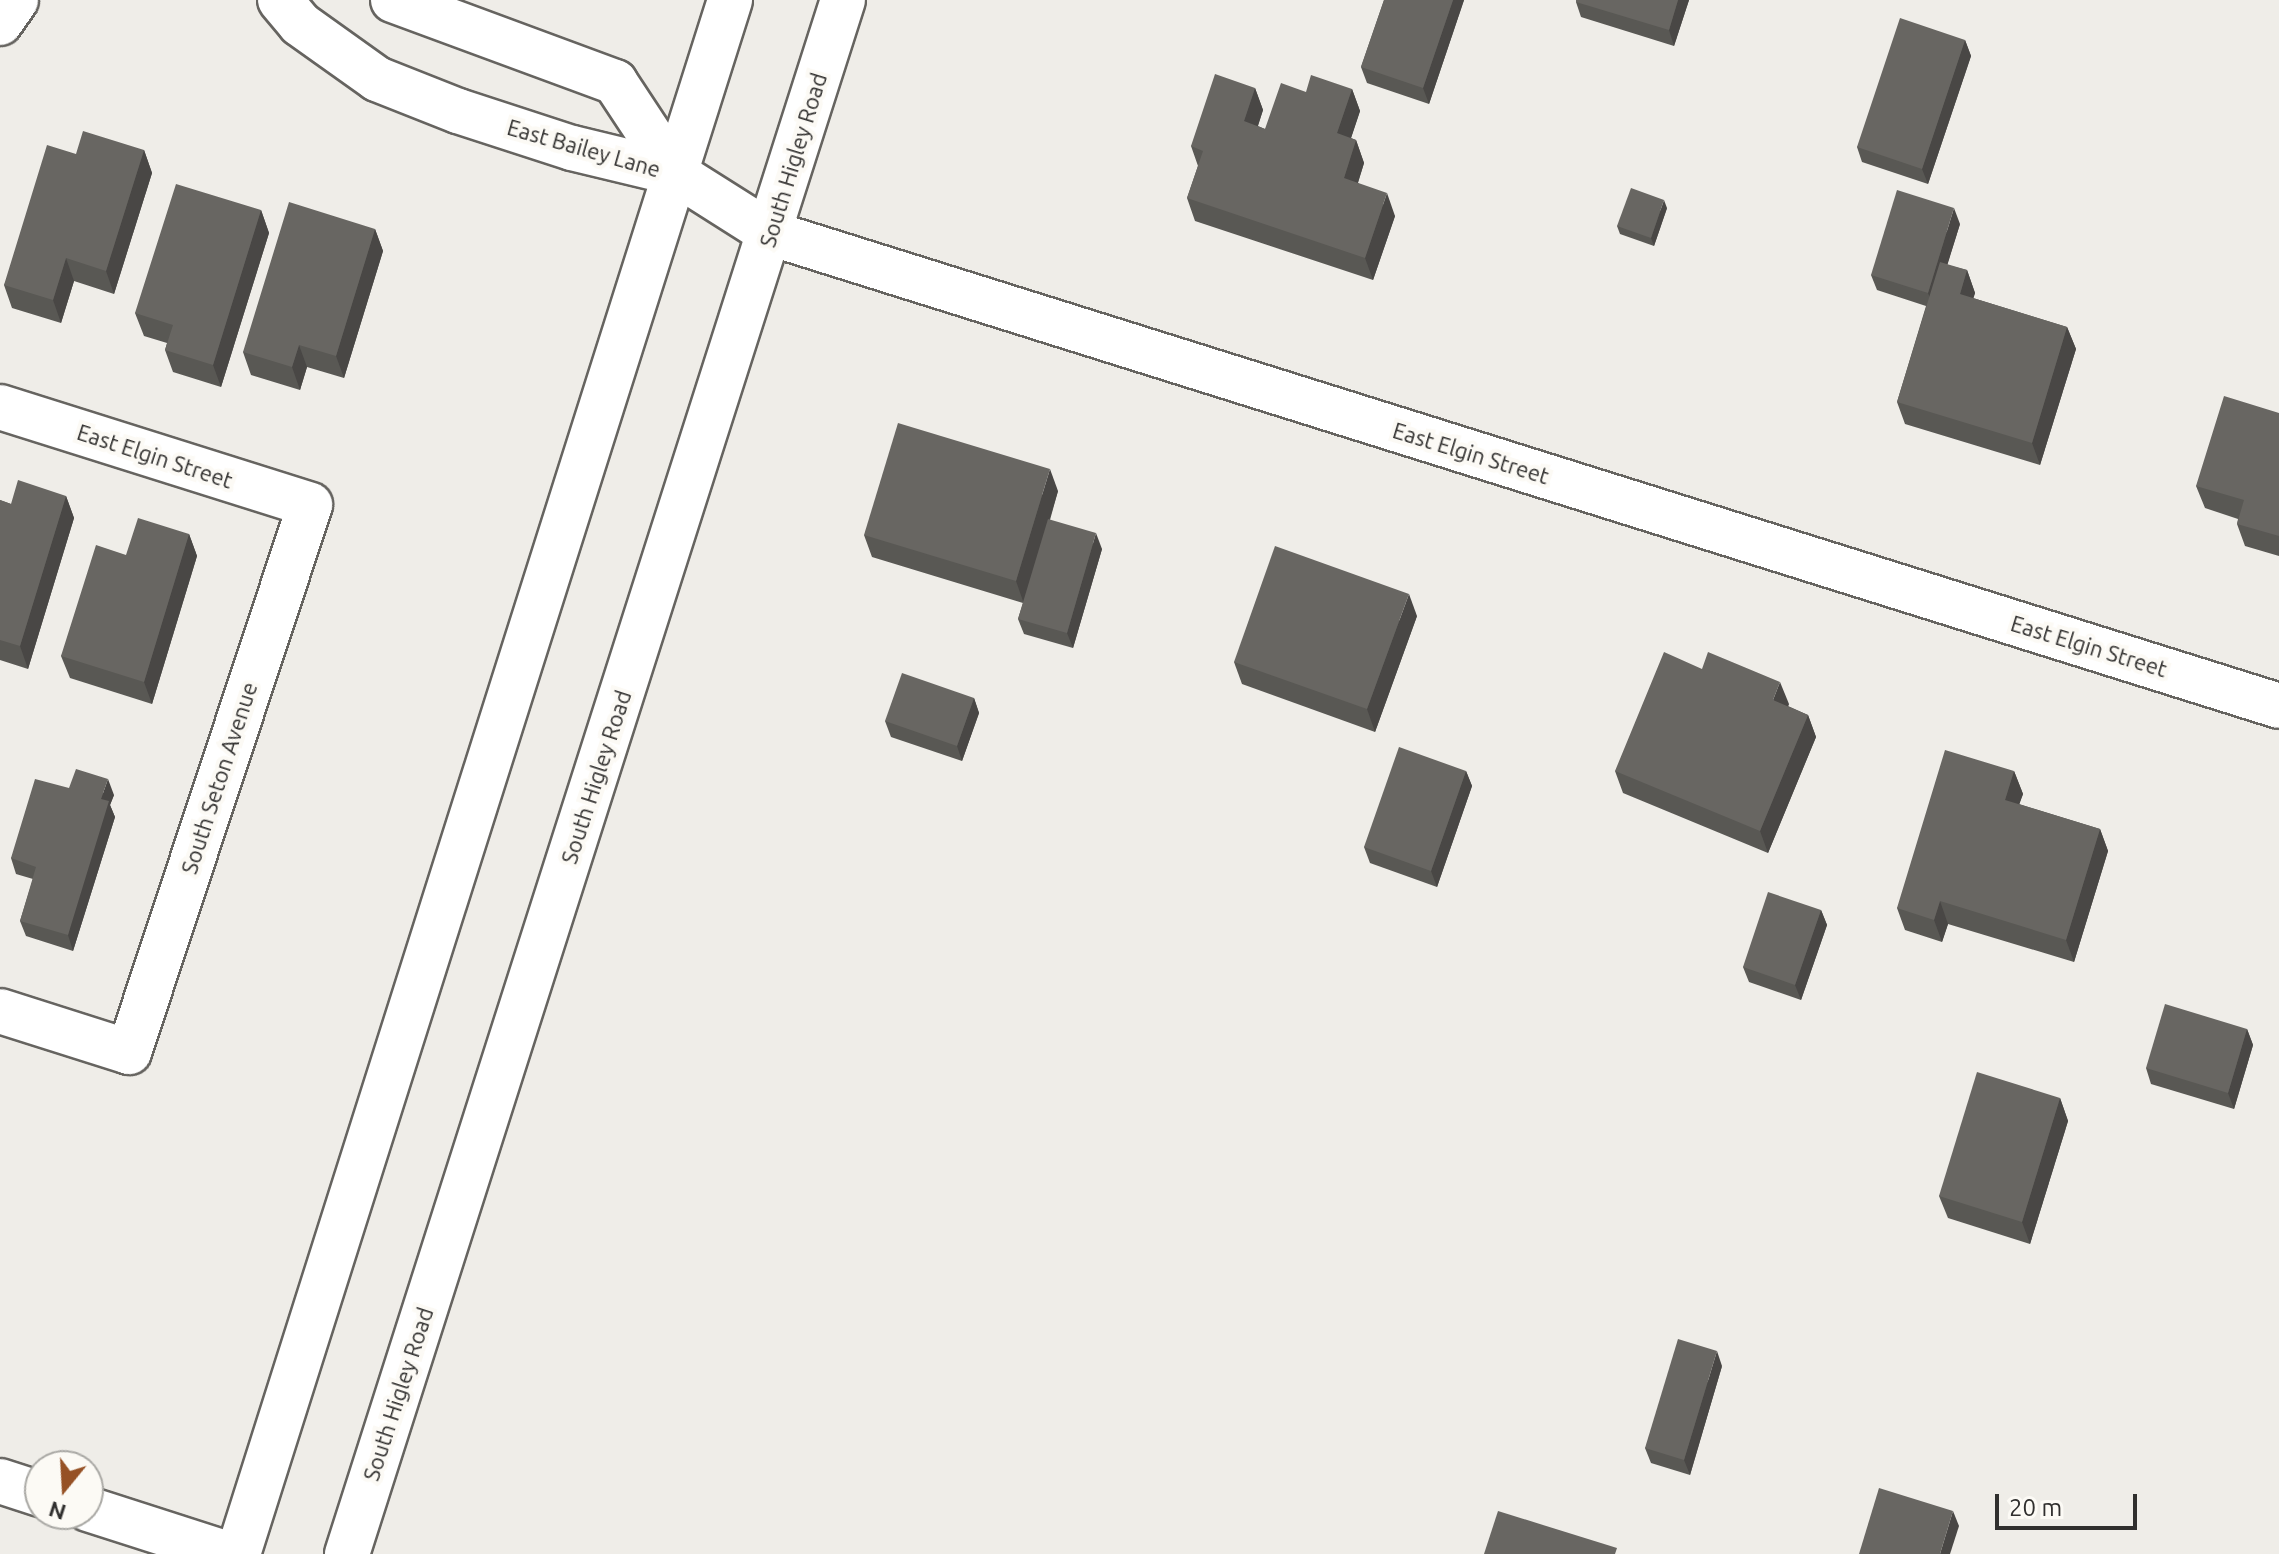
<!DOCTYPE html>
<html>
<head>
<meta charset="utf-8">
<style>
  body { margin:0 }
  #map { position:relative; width:2279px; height:1554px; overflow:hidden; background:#efede8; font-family:Ubuntu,sans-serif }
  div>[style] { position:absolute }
  .roads { filter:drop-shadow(2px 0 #666460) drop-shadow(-2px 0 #666460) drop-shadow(0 2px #666460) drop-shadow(0 -2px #666460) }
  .minor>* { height:44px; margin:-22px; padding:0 22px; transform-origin:22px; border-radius:22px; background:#fff }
  .major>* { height:44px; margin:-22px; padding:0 22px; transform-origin:22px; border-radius:22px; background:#fff }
  .wall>* { inset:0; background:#595854 }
  .shaded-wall>* { inset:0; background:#494745 }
  .building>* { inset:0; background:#686662 }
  span { translate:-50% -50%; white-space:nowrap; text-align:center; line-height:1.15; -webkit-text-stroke:8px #fcfaf5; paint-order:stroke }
  .street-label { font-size:22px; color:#302f2e }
  .north { position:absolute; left:24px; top:1450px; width:80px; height:80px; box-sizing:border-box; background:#fcfaf5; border:2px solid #aaa9a5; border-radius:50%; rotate:198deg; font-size:22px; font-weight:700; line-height:32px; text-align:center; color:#302f2e }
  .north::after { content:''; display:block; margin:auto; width:28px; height:36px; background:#965125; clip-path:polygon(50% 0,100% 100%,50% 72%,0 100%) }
  .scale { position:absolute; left:1995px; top:1494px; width:142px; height:36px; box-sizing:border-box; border:4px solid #302f2e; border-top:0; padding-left:10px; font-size:24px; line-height:28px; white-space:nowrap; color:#302f2e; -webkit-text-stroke:6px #fcfaf5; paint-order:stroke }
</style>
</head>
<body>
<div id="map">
  <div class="roads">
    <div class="minor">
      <div style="left:280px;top:0;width:31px;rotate:50deg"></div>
      <div style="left:300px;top:24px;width:95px;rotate:35.5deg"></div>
      <div style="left:377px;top:79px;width:87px;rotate:21.6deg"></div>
      <div style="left:458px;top:111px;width:120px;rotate:18deg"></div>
      <div style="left:572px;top:148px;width:106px;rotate:13.6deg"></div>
      <div style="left:675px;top:173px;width:112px;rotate:32.3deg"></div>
      <div style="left:770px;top:233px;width:1581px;rotate:17.4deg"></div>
      <div style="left:393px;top:0;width:237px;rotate:20.3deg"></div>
      <div style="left:615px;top:82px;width:109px;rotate:56.6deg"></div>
      <div style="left:0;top:23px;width:28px;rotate:-55deg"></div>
      <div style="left:0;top:407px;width:325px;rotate:17.5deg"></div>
      <div style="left:310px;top:505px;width:576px;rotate:108.31deg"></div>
      <div style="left:129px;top:1052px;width:135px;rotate:-162.4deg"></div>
      <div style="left:0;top:1481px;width:42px;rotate:18deg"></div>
      <div style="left:88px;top:1509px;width:147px;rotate:17.8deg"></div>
    </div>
    <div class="major">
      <div style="left:238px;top:1554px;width:1630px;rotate:-72.43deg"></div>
      <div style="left:347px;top:1554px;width:1631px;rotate:-72.3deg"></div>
    </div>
  </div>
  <div class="wall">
    <div style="clip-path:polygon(1384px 0,1464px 0,1429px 104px,1367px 83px,1361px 67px)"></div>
    <div style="clip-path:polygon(1576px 0,1689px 0,1674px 46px,1581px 17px,1576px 2px)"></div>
    <div style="clip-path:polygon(1965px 40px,1971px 56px,1928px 184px,1862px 162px,1857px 147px)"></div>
    <div style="clip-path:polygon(1255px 88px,1263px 110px,1258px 126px,1265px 129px,1306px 92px,1352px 89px,1360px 111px,1351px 138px,1356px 140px,1364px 163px,1358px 183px,1395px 216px,1373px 280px,1195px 221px,1187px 198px,1198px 166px,1191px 146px)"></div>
    <div style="clip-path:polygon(144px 150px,152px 173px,114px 294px,74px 281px,61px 323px,12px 308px,4px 285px,76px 154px)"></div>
    <div style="clip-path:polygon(1667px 208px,1654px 246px,1620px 234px,1617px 226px)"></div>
    <div style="clip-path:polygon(261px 210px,269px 233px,221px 387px,173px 372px,165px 350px,167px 343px,144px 336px,135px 313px)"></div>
    <div style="clip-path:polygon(1960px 224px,1947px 265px,1967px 270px,1975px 293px,1973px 298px,2067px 327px,2076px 349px,2040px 465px,1905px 424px,1897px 402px,1926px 306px,1877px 290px,1871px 275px)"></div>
    <div style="clip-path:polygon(375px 229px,383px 251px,344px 378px,307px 367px,300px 390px,251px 375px,243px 352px)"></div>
    <div style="clip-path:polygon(2279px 413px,2279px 556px,2245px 546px,2237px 524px,2238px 519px,2205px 508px,2196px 486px)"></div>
    <div style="clip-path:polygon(1058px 491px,1050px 520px,1102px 549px,1073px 648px,1024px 634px,1018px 619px,1023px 603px,872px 557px,864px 535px)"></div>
    <div style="clip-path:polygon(66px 496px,74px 518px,28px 669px,0 660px,0 500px,11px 504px)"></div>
    <div style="clip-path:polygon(189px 534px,197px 556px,152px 704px,70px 678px,61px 656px,126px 555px)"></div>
    <div style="clip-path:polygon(1417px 616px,1375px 732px,1242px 684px,1234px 662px)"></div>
    <div style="clip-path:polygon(974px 698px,979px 713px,962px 761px,891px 737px,885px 721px)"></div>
    <div style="clip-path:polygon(1789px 704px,1788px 706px,1808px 715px,1816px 737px,1768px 853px,1623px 793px,1615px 771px)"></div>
    <div style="clip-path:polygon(1466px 771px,1472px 786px,1437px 887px,1370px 863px,1364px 847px)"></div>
    <div style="clip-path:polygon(2014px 771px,2023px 794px,2019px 804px,2100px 829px,2108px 851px,2074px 962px,1948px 924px,1942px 942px,1905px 930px,1897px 908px)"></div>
    <div style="clip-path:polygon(69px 788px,114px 795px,110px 805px,115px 817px,73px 951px,26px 936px,20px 921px,33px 879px,16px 874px,11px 858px)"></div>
    <div style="clip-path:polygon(1821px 910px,1827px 925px,1801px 1000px,1749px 982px,1743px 967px)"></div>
    <div style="clip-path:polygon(2247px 1029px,2253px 1045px,2234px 1109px,2151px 1084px,2146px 1068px)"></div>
    <div style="clip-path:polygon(2060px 1098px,2068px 1121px,2030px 1244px,1948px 1218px,1939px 1196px)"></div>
    <div style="clip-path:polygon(1722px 1366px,1690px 1475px,1651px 1463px,1645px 1448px)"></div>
  </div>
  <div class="shaded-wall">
    <div style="clip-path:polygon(1453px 0,1464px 0,1429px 104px,1423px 88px)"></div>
    <div style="clip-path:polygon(1678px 0,1689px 0,1674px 46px,1669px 30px)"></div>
    <div style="clip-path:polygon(1965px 40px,1971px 56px,1928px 184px,1922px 169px)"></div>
    <div style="clip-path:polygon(1255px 88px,1263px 110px,1252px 143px,1244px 121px)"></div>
    <div style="clip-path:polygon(1352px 89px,1360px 111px,1345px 156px,1337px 133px)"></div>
    <div style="clip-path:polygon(1356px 140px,1364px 163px,1352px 201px,1344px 178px)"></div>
    <div style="clip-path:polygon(144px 150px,152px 173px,114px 294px,106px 271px)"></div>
    <div style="clip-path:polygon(1387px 193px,1395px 216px,1373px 280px,1365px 258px)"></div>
    <div style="clip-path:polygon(1664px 200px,1667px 208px,1654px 246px,1651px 238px)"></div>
    <div style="clip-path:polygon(1954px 208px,1960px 224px,1934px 308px,1928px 293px)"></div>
    <div style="clip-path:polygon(261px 210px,269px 233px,221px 387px,213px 365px)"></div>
    <div style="clip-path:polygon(375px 229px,383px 251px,344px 378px,336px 356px)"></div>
    <div style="clip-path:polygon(66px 258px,74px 281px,61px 323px,53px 300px)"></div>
    <div style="clip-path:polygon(1967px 270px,1975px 293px,1968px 317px,1960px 294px)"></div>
    <div style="clip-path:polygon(2067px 327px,2076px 349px,2040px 465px,2032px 443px)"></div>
    <div style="clip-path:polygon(299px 345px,307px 367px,300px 390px,292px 367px)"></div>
    <div style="clip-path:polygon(1050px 469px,1058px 491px,1024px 604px,1016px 581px)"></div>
    <div style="clip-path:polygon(66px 496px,74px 518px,28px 669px,20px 646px)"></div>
    <div style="clip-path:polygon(1096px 533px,1102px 549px,1073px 648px,1067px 633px)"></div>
    <div style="clip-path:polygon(189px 534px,197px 556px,152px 704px,144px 682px)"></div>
    <div style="clip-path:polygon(1409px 594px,1417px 616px,1375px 732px,1367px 709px)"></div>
    <div style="clip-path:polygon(1780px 682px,1789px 704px,1781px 723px,1773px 700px)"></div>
    <div style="clip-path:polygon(974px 698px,979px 713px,962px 761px,957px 746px)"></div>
    <div style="clip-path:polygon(1808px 715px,1816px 737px,1768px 853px,1760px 831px)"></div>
    <div style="clip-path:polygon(1466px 771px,1472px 786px,1437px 887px,1431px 871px)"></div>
    <div style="clip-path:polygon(2014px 771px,2023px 794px,2013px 822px,2005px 800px)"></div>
    <div style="clip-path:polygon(108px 779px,114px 795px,110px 805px,115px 817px,73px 951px,68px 935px,101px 799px)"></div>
    <div style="clip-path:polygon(2100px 829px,2108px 851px,2074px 962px,2066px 940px)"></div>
    <div style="clip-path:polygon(1940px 901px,1948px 924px,1942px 942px,1934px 920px)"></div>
    <div style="clip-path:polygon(1821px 910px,1827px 925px,1801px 1000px,1795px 985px)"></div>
    <div style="clip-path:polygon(2247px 1029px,2253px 1045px,2234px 1109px,2228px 1093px)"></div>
    <div style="clip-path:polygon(2060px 1098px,2068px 1121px,2030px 1244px,2022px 1222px)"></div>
    <div style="clip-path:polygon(1717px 1351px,1722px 1366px,1690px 1475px,1684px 1460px)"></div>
    <div style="clip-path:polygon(1953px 1511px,1959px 1526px,1950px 1554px,1940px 1554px)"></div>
  </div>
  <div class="building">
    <div style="clip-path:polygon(1384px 0,1453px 0,1423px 88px,1361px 67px)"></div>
    <div style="clip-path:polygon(1576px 0,1678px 0,1669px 30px,1576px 2px)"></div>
    <div style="clip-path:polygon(1900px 18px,1965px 40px,1922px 169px,1857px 147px)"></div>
    <div style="clip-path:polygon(1215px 74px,1255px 88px,1244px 121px,1265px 129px,1281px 83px,1306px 92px,1311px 75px,1352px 89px,1337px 133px,1356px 140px,1344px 178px,1387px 193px,1365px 258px,1187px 198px,1203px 151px,1191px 146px)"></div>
    <div style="clip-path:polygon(83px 131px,144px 150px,106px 271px,66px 258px,53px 300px,4px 285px,47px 145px,76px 154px)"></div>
    <div style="clip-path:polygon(176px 184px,261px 210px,213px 365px,165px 350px,173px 325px,135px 313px)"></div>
    <div style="clip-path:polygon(1631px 188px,1664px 200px,1651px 238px,1617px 226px)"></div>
    <div style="clip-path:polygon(1897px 190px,1954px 208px,1928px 293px,1871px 275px)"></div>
    <div style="clip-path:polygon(289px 202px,375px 229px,336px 356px,299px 345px,292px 367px,243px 352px)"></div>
    <div style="clip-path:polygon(1940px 262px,1967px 270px,1960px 294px,2067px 327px,2032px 443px,1897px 402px)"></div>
    <div style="clip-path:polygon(2224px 396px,2279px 413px,2279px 536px,2237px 524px,2244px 500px,2196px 486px)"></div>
    <div style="clip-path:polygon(898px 423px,1050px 469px,1016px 581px,864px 535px)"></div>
    <div style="clip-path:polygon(18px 480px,66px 496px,20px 646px,0 640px,0 500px,11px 504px)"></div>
    <div style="clip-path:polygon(138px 518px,189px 534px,144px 682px,61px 656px,96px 545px,126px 555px)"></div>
    <div style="clip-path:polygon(1048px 519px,1096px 533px,1067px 633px,1018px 619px)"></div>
    <div style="clip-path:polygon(1275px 546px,1409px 594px,1367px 709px,1234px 662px)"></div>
    <div style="clip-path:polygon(1664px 652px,1702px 669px,1708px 652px,1780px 682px,1773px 700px,1808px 715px,1760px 831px,1615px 771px)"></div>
    <div style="clip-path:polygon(902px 673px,974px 698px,957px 746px,885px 721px)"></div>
    <div style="clip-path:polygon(1399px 747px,1466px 771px,1431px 871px,1364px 847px)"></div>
    <div style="clip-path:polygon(1945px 750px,2014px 771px,2005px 800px,2100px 829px,2066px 940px,1940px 901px,1934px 920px,1897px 908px)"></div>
    <div style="clip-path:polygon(76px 769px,108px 779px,101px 799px,109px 801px,68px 935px,20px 921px,36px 867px,11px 858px,35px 779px,69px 788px)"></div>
    <div style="clip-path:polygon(1768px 892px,1821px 910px,1795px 985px,1743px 967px)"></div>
    <div style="clip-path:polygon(2165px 1004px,2247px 1029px,2228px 1093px,2146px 1068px)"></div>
    <div style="clip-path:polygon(1977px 1072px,2060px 1098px,2022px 1222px,1939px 1196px)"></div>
    <div style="clip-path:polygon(1678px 1339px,1717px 1351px,1684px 1460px,1645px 1448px)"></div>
    <div style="clip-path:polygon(1879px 1488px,1953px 1511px,1940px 1554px,1859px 1554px)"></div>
    <div style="clip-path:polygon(1498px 1511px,1617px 1548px,1615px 1554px,1484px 1554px)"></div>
  </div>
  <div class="street-label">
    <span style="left:584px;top:148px;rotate:16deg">East Bailey Lane</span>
    <span style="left:793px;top:160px;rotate:-73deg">South Higley Road</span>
    <span style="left:1471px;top:453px;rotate:17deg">East Elgin Street</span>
    <span style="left:155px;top:456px;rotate:18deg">East Elgin Street</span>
    <span style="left:2089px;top:646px;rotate:17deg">East Elgin Street</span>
    <span style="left:596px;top:777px;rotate:-72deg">South Higley Road</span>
    <span style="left:219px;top:778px;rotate:-72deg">South Seton Avenue</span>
    <span style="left:398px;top:1394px;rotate:-72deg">South Higley Road</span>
  </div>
  <div class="north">N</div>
  <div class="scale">20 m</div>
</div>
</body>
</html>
